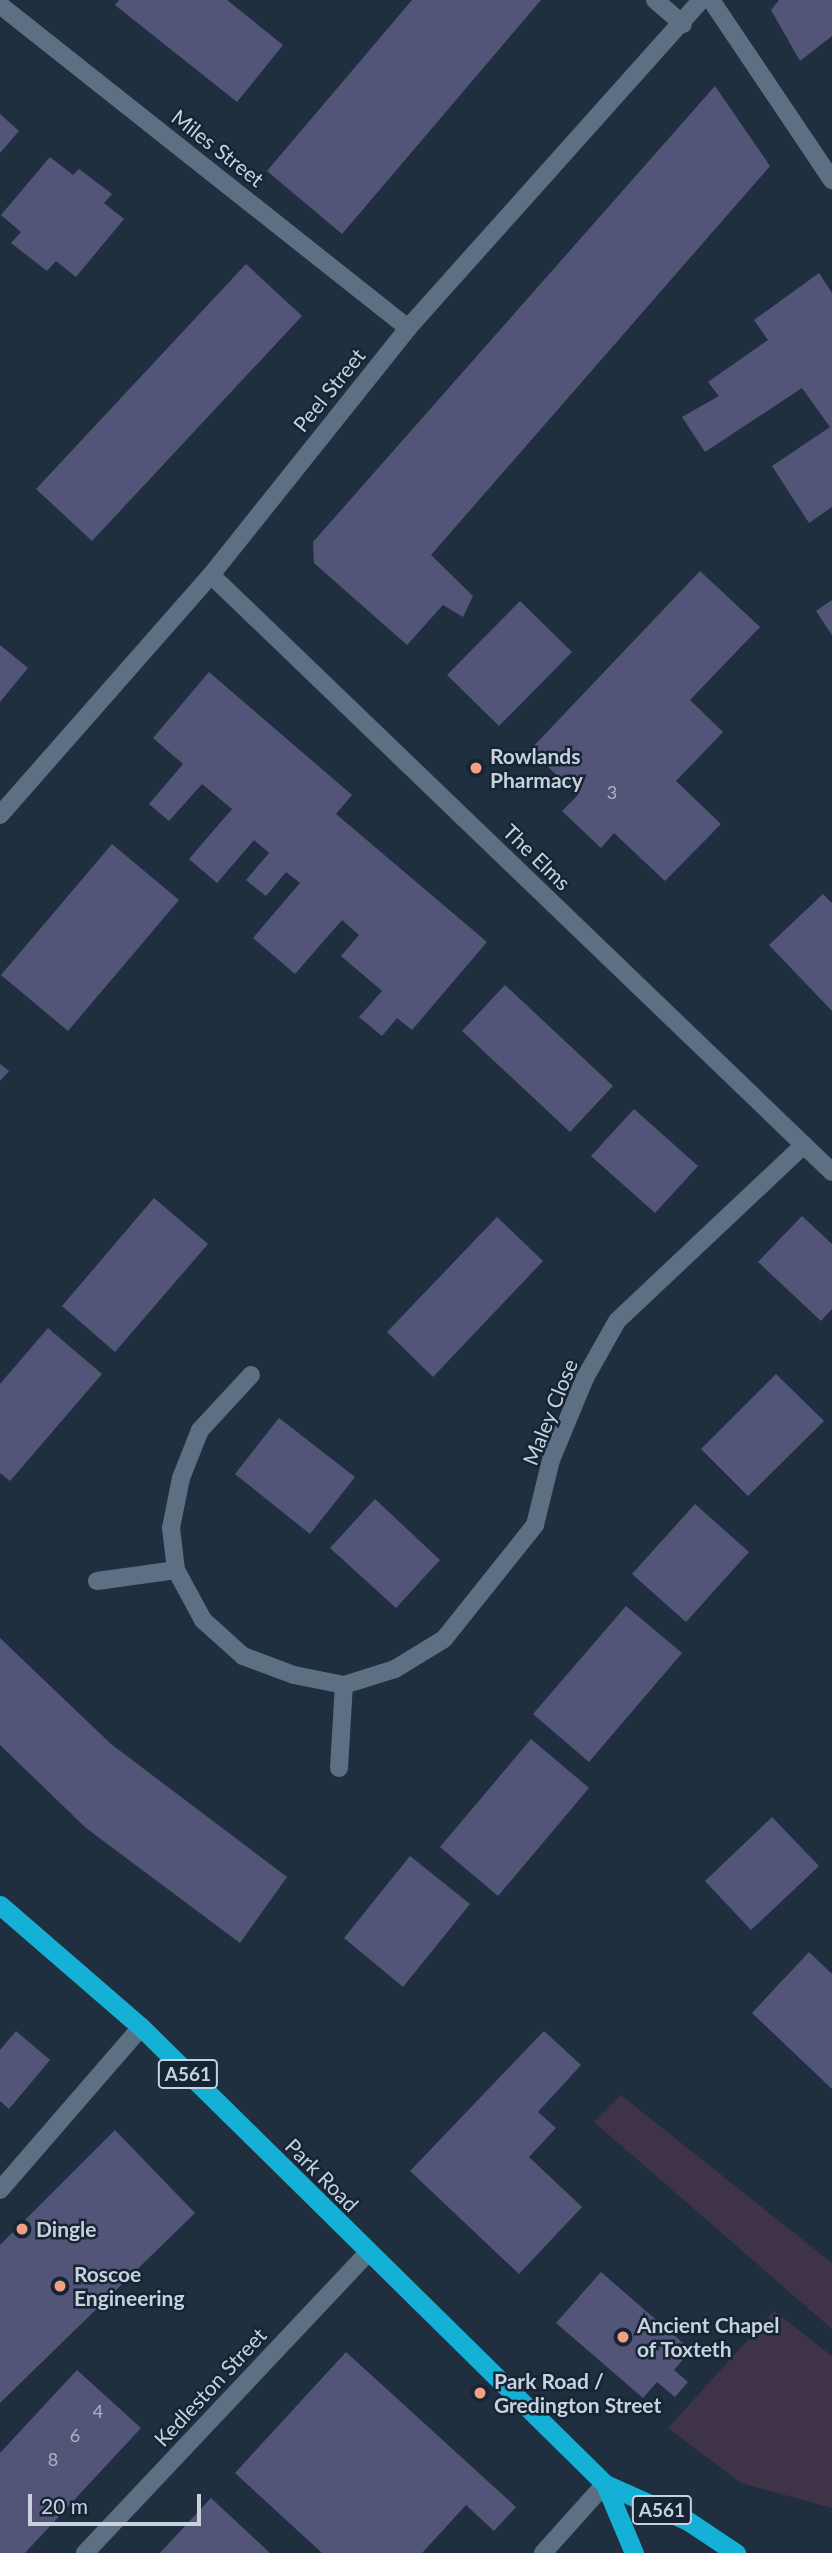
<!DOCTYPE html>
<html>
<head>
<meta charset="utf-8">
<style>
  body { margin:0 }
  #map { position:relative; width:832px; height:2553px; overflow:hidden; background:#1f2f40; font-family:Lato,sans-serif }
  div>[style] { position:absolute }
  .green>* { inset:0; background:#3f3347 }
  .building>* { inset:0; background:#535578 }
  .pedestrian>* { height:18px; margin:-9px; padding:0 9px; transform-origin:9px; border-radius:9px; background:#5d6f83 }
  .minor>* { height:18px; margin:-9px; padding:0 9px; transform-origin:9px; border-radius:9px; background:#5d6f83 }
  .trunk>* { height:19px; margin:-9.5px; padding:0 9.5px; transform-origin:9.5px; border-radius:9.5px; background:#15b0d6 }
  .dots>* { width:19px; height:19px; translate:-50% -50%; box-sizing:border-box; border:4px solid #152535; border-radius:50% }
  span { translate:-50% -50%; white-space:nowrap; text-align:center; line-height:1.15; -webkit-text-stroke:5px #152535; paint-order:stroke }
  .number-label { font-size:18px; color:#abb3c4 }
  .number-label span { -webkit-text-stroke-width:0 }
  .shield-label span { padding:2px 5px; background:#152535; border:2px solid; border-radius:5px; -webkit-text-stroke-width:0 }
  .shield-label { font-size:19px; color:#c8d2dd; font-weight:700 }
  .street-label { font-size:21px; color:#c8d2dd }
  .poi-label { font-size:21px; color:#c8d2dd; font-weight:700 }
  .left { translate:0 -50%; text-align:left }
  .scale { position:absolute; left:28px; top:2494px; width:173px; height:32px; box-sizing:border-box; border:4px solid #c8d2dd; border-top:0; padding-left:9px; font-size:21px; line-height:24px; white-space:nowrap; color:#c8d2dd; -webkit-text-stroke:5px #152535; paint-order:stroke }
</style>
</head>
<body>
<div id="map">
  <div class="green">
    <div style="clip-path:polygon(621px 2095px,832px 2263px,832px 2329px,594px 2122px)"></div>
    <div style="clip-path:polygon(774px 2311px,832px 2356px,832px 2508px,741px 2483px,668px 2428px)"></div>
  </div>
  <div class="building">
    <div style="clip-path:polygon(119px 0,227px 0,283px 45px,237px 102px,115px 5px)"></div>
    <div style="clip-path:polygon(412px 0,541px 0,342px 234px,267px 171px)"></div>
    <div style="clip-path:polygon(779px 0,832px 0,832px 36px,800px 61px,771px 10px)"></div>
    <div style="clip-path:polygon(715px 86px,770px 166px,431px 555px,473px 596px,463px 617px,443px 605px,407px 645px,314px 563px,313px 542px)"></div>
    <div style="clip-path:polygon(0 114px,19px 131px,0 153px)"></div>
    <div style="clip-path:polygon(50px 157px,73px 175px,79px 169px,112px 194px,104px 203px,124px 219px,76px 277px,56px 261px,47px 271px,11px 243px,21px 232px,1px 215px)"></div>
    <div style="clip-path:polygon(246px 264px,302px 316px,92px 541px,36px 489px)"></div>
    <div style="clip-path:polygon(819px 273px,832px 293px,832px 507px,809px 523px,772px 466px,830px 427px,802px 388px,705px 452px,682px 417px,719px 396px,708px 382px,768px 340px,754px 320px)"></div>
    <div style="clip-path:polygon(700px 571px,760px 627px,690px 700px,723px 732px,676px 781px,721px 824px,665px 881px,614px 833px,601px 848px,562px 811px,578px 795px,530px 750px)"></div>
    <div style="clip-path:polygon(832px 600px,832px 635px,816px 611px)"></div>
    <div style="clip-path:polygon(520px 601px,572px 652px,499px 726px,447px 675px)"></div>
    <div style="clip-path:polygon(0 645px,28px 668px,0 702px)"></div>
    <div style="clip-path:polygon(209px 672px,352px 795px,336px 814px,487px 942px,412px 1030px,397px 1018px,382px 1036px,359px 1017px,382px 991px,341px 956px,359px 935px,342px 920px,295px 974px,253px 938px,300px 883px,286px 872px,266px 896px,246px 880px,269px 853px,254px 840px,217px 883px,189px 859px,232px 809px,202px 784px,169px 821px,149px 804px,183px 764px,153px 738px)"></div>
    <div style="clip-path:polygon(112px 844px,179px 900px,68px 1031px,1px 975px)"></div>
    <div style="clip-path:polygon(823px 894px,832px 903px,832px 1011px,769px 945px)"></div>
    <div style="clip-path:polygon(505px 985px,613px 1086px,570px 1132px,462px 1031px)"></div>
    <div style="clip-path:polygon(0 1064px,9px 1071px,0 1081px)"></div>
    <div style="clip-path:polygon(634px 1109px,698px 1166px,655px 1213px,591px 1156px)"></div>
    <div style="clip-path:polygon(154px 1198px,208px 1244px,115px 1352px,62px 1306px)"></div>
    <div style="clip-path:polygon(802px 1216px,832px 1244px,832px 1309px,821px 1321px,758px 1262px)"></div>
    <div style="clip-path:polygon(497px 1217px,543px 1261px,433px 1377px,387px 1332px)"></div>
    <div style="clip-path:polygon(48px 1328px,102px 1374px,10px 1481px,0 1473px,0 1384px)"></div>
    <div style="clip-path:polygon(776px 1374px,824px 1421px,748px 1496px,701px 1449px)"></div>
    <div style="clip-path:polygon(279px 1418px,355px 1477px,310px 1534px,235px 1474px)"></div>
    <div style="clip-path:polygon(375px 1499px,440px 1560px,396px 1608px,330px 1548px)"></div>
    <div style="clip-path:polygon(695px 1504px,749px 1552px,686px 1622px,632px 1574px)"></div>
    <div style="clip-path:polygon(626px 1606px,682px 1653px,589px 1762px,533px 1714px)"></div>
    <div style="clip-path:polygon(0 1638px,111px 1744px,287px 1877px,240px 1943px,86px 1828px,0 1745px)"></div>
    <div style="clip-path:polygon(531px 1739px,589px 1788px,498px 1896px,440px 1847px)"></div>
    <div style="clip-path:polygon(772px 1817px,819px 1866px,751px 1930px,705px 1881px)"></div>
    <div style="clip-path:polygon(410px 1856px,470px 1904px,403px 1987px,344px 1938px)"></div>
    <div style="clip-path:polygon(809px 1952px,832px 1974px,832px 2089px,752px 2013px)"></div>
    <div style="clip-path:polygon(16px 2031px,50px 2060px,9px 2109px,0 2101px,0 2050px)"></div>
    <div style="clip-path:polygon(544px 2031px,581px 2065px,538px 2112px,556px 2128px,529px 2157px,582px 2207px,519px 2274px,410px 2171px)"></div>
    <div style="clip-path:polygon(115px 2130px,195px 2213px,0 2403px,0 2245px)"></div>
    <div style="clip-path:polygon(601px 2272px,691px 2350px,674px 2370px,688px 2382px,675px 2397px,657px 2382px,643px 2398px,556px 2323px)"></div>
    <div style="clip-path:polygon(346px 2352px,516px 2507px,494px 2531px,466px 2505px,422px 2553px,322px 2553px,235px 2473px)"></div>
    <div style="clip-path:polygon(77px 2370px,141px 2428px,25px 2553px,0 2553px,0 2453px)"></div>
    <div style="clip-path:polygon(211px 2498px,270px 2553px,160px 2553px)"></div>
  </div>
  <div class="pedestrian">
    <div style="left:0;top:2190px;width:216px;rotate:-49.1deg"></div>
  </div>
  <div class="minor">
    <div style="left:655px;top:0;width:37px;rotate:41deg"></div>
    <div style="left:711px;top:0;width:217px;rotate:56.1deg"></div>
    <div style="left:0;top:5px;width:520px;rotate:38.37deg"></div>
    <div style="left:211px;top:575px;width:861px;rotate:43.87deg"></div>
    <div style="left:0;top:815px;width:320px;rotate:-48.7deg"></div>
    <div style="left:211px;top:575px;width:316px;rotate:-51.4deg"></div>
    <div style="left:408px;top:328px;width:440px;rotate:-48.2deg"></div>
    <div style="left:251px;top:1375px;width:75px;rotate:132.8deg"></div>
    <div style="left:200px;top:1430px;width:52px;rotate:111.6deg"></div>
    <div style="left:181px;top:1478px;width:51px;rotate:101.3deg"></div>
    <div style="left:171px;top:1528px;width:42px;rotate:83.2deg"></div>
    <div style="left:176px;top:1570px;width:57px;rotate:61.6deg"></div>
    <div style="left:203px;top:1620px;width:54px;rotate:42deg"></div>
    <div style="left:243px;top:1656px;width:54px;rotate:20.4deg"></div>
    <div style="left:294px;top:1675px;width:51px;rotate:11.3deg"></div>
    <div style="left:344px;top:1685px;width:53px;rotate:-17.4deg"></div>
    <div style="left:395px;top:1669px;width:57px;rotate:-31.5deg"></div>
    <div style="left:444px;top:1639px;width:146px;rotate:-51.4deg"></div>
    <div style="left:535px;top:1525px;width:67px;rotate:-76.2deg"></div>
    <div style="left:551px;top:1460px;width:89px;rotate:-67.5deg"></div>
    <div style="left:585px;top:1378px;width:65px;rotate:-60.7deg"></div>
    <div style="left:617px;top:1321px;width:257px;rotate:-43.3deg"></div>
    <div style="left:97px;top:1581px;width:80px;rotate:-7.9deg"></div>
    <div style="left:339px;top:1768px;width:83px;rotate:-86.6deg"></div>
    <div style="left:85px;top:2553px;width:412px;rotate:-46.7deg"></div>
    <div style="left:543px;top:2553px;width:93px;rotate:-48.1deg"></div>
  </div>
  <div class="trunk">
    <div style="left:0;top:1905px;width:186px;rotate:40.9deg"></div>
    <div style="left:141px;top:2027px;width:651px;rotate:44.56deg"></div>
    <div style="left:605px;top:2484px;width:91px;rotate:24deg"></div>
    <div style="left:688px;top:2521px;width:58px;rotate:33.7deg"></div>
    <div style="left:605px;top:2484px;width:75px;rotate:67.2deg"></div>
  </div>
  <div class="dots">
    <div style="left:476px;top:768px;background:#f2a081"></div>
    <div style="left:22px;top:2229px;background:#f2a081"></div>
    <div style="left:60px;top:2286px;background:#f2a081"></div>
    <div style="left:623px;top:2337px;background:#f2a081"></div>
    <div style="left:480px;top:2393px;background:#f2a081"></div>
  </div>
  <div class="number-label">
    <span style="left:612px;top:792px">3</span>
    <span style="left:98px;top:2411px">4</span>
    <span style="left:75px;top:2435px">6</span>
    <span style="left:53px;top:2459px">8</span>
  </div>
  <div class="shield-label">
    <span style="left:188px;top:2074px">A561</span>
    <span style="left:662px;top:2510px">A561</span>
  </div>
  <div class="street-label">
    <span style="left:218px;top:148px;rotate:38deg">Miles Street</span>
    <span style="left:329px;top:390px;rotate:-51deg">Peel Street</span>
    <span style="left:537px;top:857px;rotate:44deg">The Elms</span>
    <span style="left:550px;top:1412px;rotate:-68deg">Maley Close</span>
    <span style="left:322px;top:2175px;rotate:45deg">Park Road</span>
    <span style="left:210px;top:2387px;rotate:-47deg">Kedleston Street</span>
  </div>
  <div class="poi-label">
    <span class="left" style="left:490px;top:768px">Rowlands<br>Pharmacy</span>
    <span class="left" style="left:36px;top:2229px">Dingle</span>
    <span class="left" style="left:74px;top:2286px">Roscoe<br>Engineering</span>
    <span class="left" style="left:637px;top:2337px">Ancient Chapel<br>of Toxteth</span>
    <span class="left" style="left:494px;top:2393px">Park Road /<br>Gredington Street</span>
  </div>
  <div class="scale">20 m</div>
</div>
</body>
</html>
